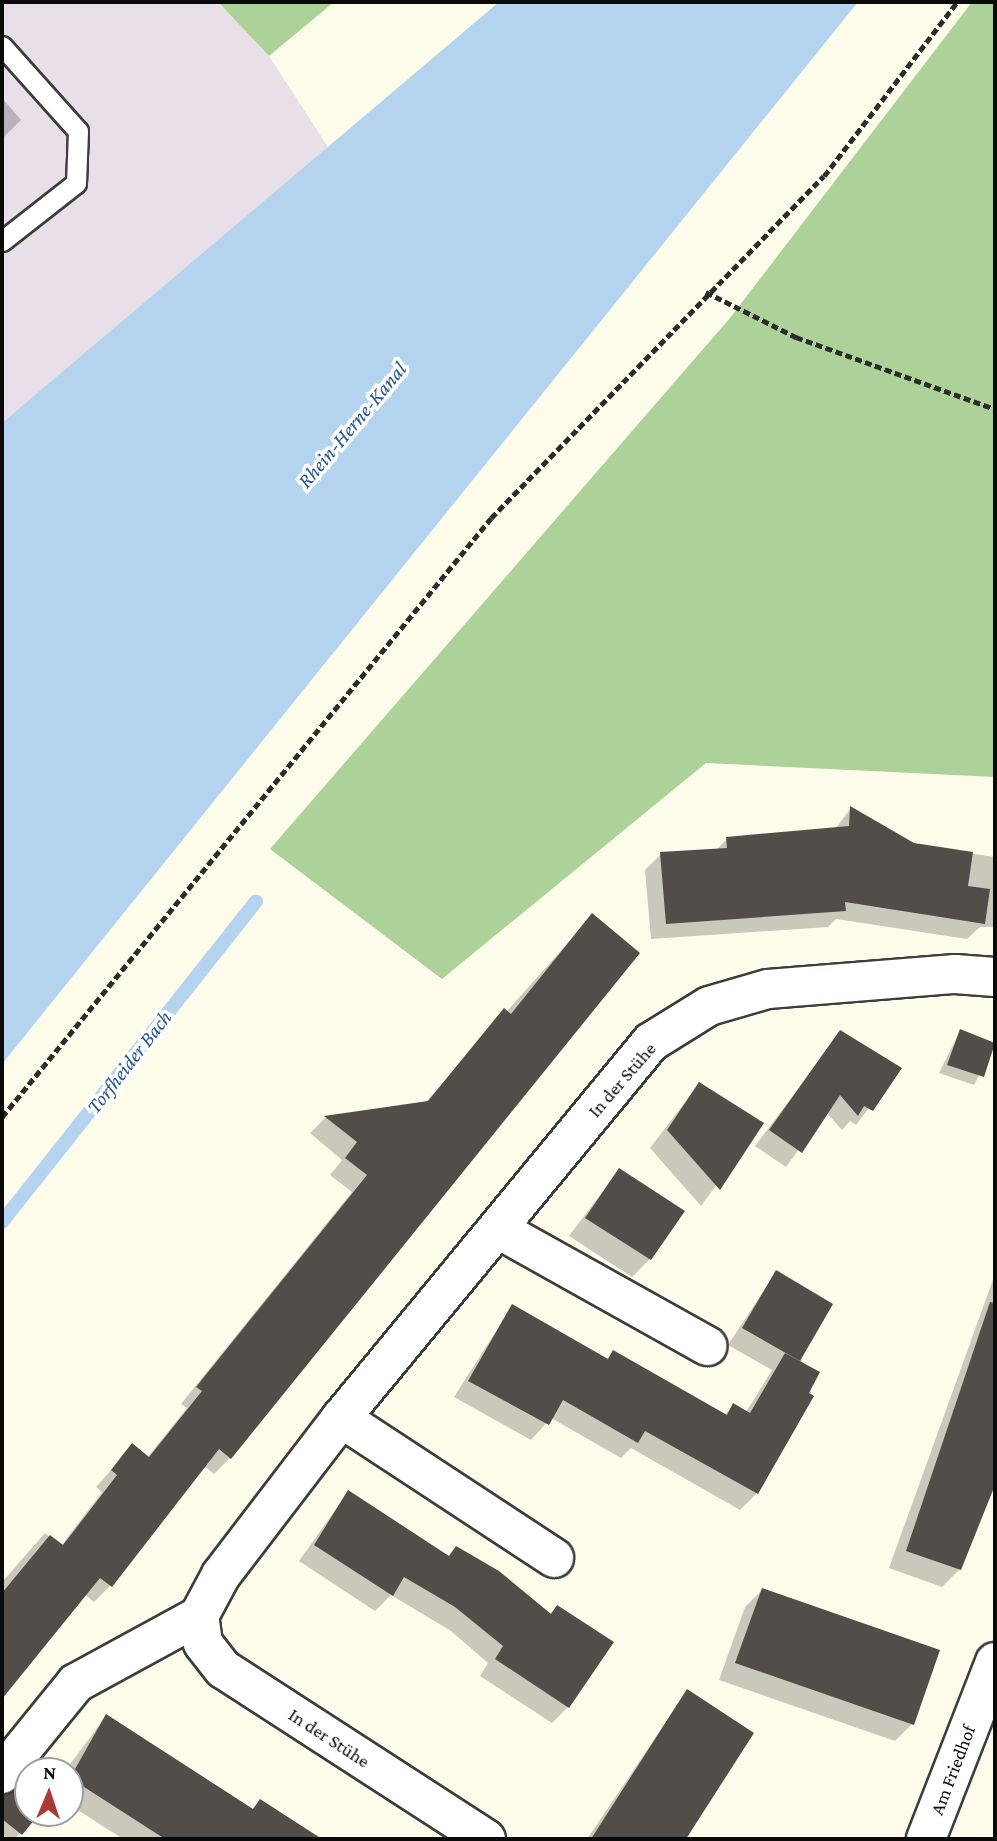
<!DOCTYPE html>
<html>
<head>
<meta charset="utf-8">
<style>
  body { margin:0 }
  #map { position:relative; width:997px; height:1841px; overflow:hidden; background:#fdfbea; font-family:"Crimson Pro",serif }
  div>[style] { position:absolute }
  .industrial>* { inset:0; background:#e9dfe9 }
  .forest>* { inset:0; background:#add299 }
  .water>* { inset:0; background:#b4d3ee }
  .shadow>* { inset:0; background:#0003 }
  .stream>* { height:14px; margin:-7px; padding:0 7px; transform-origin:7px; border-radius:7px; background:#b4d3ee }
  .building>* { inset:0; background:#524d48 }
  .path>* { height:4.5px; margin-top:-2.25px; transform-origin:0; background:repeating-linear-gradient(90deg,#2c2c2c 0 7px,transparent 0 10.5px) }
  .roads { filter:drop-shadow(2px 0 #3d3d3d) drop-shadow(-2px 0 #3d3d3d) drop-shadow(0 2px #3d3d3d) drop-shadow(0 -2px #3d3d3d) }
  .lane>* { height:19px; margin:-9.5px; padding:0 9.5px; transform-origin:9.5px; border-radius:9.5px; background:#fff }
  .street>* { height:38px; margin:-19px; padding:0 19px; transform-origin:19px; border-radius:19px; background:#fff }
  span { translate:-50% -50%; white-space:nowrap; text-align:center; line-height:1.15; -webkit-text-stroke:7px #fff; paint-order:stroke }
  .street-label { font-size:19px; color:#0a0a0a }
  .water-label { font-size:21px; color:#23558d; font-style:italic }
  .frame { position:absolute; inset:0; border:4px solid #0a0a0a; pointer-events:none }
  .north { position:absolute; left:14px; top:1757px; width:70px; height:70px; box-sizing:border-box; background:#fff; border:2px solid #9d9d9d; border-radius:50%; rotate:2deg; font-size:19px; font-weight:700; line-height:28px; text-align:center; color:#0a0a0a }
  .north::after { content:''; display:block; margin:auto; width:24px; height:32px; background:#aa3833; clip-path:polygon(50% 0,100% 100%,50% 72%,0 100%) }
</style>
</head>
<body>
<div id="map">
  <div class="industrial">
    <div style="clip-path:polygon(2px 2px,218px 2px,269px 56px,330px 150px,2px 423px)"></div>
  </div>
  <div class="forest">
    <div style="clip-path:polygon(218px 2px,334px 2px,269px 56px)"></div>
    <div style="clip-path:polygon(972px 2px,995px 2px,995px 777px,706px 763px,442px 979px,270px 849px,730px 318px)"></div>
  </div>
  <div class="water">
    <div style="clip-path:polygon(499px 2px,858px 2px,2px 1064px,2px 423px)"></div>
  </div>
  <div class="shadow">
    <div style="clip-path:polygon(2px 98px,21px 120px,2px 139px)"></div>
    <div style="clip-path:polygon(851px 808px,913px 845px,995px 857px,995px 927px,980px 927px,967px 939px,836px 919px,828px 927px,651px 939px,645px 870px,661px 854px,715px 851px,727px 839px,835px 829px)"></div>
    <div style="clip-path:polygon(592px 916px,638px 953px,230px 1458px,214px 1474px,204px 1466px,110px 1586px,94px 1602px,84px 1594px,2px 1696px,2px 1582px,45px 1533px,61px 1546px,102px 1492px,96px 1487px,132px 1446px,147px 1458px,187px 1408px,181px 1404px,352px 1192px,330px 1175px,342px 1160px,310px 1133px,325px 1118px,425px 1103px)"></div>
    <div style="clip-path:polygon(960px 1031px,995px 1044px,974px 1085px,939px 1073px)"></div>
    <div style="clip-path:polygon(841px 1032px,899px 1068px,856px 1125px,850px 1121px,842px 1130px,826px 1112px,786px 1167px,755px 1146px)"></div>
    <div style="clip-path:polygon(699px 1084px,762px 1123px,701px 1206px,650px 1148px)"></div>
    <div style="clip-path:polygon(619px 1170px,650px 1259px,632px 1277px,569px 1236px)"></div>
    <div style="clip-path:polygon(776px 1272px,812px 1396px,756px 1494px,740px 1510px,631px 1448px,621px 1458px,551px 1418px,531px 1440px,454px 1397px,512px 1306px,606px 1360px,613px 1353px,724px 1415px,734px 1405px,746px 1412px,772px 1370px,728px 1345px)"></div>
    <div style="clip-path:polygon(995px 1274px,995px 1472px,960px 1569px,942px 1587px,889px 1568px)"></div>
    <div style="clip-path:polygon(348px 1492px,447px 1557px,456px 1548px,549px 1615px,557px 1607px,568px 1707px,552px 1723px,480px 1676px,488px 1663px,451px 1631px,391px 1595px,375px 1611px,299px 1561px)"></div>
    <div style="clip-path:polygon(762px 1590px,912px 1724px,895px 1741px,719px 1680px,745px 1607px)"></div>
    <div style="clip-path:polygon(687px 1691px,752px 1733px,684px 1839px,587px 1839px)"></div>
    <div style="clip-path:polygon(106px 1716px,251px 1810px,260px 1802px,318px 1839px,123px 1839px,70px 1805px,70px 1771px,65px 1771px)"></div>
    <div style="clip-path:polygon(28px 1794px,28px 1813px,37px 1813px,15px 1839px,2px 1839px,2px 1795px)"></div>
  </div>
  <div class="stream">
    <div style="left:2px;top:1222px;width:409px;rotate:-51.6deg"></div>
  </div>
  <div class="building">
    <div style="clip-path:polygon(850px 806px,914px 843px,973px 852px,968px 886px,990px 889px,985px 924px,845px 902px,846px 911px,666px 924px,660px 852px,727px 848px,726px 837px,849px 826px)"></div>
    <div style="clip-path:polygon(592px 913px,640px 953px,231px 1459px,219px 1449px,112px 1587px,100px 1578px,2px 1699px,2px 1593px,50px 1535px,63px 1545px,117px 1475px,111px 1470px,132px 1443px,149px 1457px,202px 1391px,196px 1387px,367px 1175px,345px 1158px,357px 1142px,324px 1116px,428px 1101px,504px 1008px,511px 1014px)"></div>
    <div style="clip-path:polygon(960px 1029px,995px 1043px,984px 1077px,947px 1065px)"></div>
    <div style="clip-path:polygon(840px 1030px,902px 1068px,873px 1111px,864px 1106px,858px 1116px,840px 1095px,802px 1153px,769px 1130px)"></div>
    <div style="clip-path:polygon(699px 1082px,764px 1123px,720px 1190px,667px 1130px)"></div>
    <div style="clip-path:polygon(619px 1168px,685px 1211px,651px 1260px,585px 1218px)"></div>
    <div style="clip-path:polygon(776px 1270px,833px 1304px,800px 1361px,742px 1328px)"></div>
    <div style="clip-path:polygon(990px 1302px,995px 1303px,995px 1485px,961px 1570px,906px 1551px)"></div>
    <div style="clip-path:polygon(512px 1304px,608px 1359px,613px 1350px,727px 1415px,733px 1403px,750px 1413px,785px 1353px,820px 1372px,809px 1393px,814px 1396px,758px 1494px,645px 1431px,638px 1443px,563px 1400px,549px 1425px,468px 1381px)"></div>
    <div style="clip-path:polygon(348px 1490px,449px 1556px,456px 1546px,499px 1571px,551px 1614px,557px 1605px,614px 1642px,569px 1708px,495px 1659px,503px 1646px,455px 1607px,404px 1577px,393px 1596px,314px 1545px)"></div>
    <div style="clip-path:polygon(762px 1588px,940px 1650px,914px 1725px,735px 1663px)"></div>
    <div style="clip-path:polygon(687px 1689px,754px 1733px,686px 1839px,591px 1839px)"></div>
    <div style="clip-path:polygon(106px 1714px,253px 1809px,260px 1799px,322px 1839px,165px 1839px,70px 1778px)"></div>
    <div style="clip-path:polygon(21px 1786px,28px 1792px,28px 1813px,40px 1813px,22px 1835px,2px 1819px,2px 1795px)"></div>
  </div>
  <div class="path">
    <div style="left:706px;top:292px;width:101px;rotate:26.6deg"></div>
    <div style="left:796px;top:337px;width:212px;rotate:19.9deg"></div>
    <div style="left:2px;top:1117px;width:773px;rotate:-50.77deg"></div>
    <div style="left:491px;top:518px;width:477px;rotate:-45.8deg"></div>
    <div style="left:824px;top:176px;width:219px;rotate:-52.6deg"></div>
  </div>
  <div class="roads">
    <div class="lane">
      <div style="left:2px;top:46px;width:114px;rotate:48.2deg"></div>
      <div style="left:78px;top:131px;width:52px;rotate:92.2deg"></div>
      <div style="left:76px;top:183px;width:94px;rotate:141.9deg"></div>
    </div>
    <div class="street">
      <div style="left:498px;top:1229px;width:240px;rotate:29.2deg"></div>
      <div style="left:341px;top:1418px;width:255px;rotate:33.3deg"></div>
      <div style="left:2px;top:1774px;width:117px;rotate:-50.9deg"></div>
      <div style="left:76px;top:1683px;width:140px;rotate:-28.6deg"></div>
      <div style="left:486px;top:1839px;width:313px;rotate:-147.1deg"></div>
      <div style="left:223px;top:1669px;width:33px;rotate:-128deg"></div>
      <div style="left:203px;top:1643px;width:27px;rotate:-98deg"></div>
      <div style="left:199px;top:1616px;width:47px;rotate:-61.8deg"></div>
      <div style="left:221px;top:1575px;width:198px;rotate:-52.6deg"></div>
      <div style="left:341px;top:1418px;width:487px;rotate:-50.5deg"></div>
      <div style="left:651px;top:1042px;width:68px;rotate:-31.8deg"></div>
      <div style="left:709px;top:1006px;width:61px;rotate:-16.1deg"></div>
      <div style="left:768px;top:989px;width:188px;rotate:-4.6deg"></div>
      <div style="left:955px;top:974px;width:40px;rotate:4.3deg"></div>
      <div style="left:926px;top:1839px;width:190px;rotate:-68.7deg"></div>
    </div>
  </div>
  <div class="street-label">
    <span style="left:622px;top:1080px;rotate:-49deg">In der Stühe</span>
    <span style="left:329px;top:1738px;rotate:33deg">In der Stühe</span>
    <span style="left:953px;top:1770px;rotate:-69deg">Am Friedhof</span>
  </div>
  <div class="water-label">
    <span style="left:352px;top:425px;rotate:-50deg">Rhein-Herne-Kanal</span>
    <span style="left:129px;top:1062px;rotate:-52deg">Torfheider Bach</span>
  </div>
  <div class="frame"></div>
  <div class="north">N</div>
</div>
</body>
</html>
